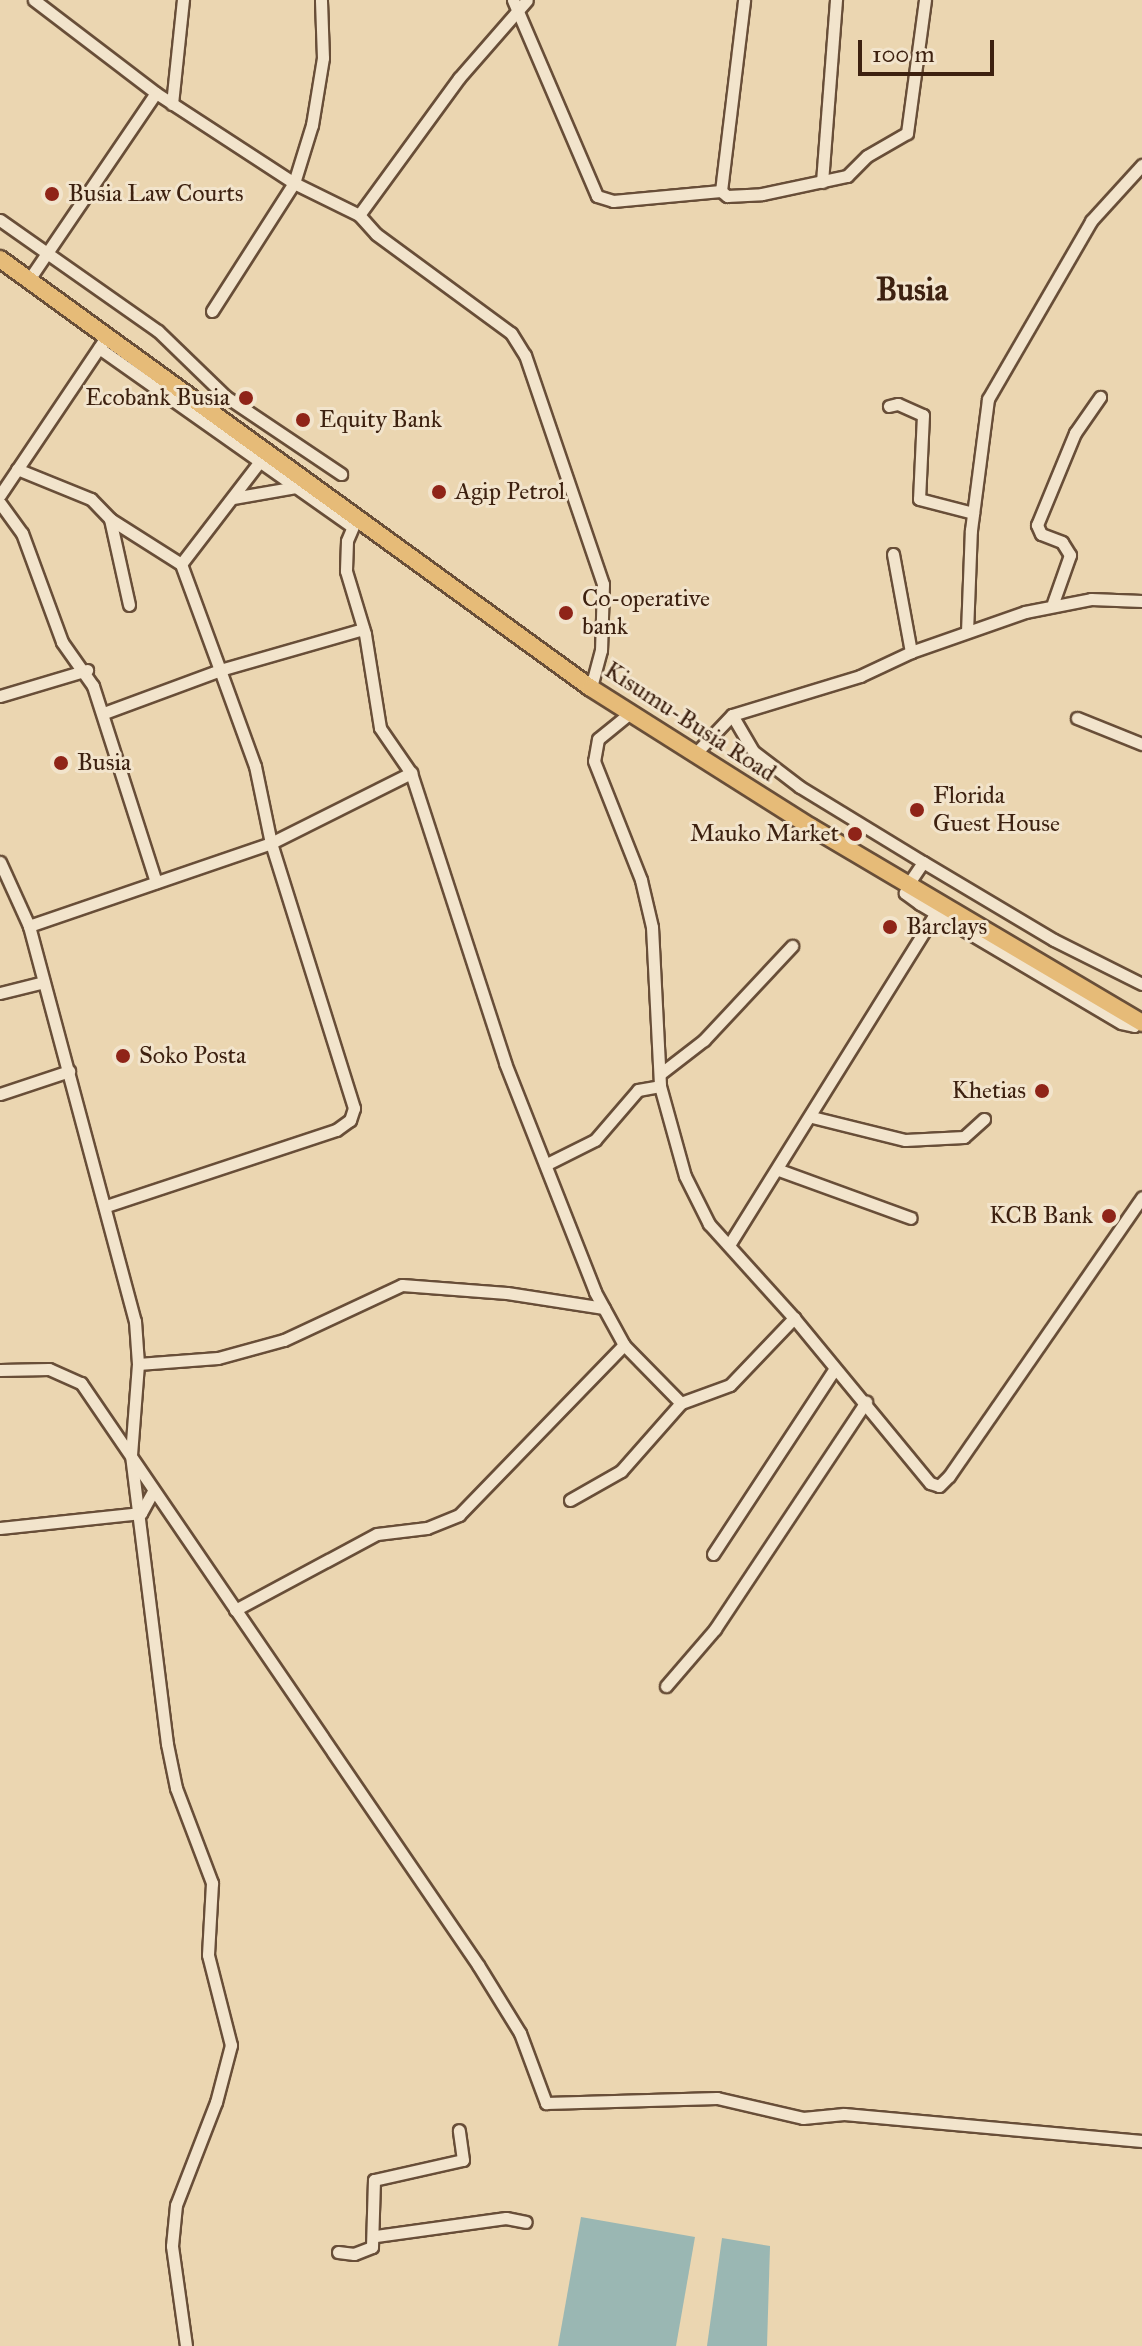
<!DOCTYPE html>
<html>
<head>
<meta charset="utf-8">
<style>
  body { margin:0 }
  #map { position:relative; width:1142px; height:2346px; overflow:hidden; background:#ebd6b1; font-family:"IM FELL Great Primer",serif }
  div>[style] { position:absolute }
  .water>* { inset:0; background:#9ab7b3 }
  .roads { filter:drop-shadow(2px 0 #684e38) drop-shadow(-2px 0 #684e38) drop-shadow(0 2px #684e38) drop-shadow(0 -2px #684e38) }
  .minor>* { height:11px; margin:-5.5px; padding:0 5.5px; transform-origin:5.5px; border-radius:5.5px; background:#f2e4cc }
  .highway>* { height:16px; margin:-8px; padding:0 8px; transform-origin:8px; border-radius:8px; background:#e6bb78 }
  .dots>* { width:22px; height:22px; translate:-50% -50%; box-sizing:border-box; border:4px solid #f2e4cc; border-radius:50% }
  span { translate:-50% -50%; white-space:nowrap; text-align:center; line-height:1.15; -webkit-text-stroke:6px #f2e4cc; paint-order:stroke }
  .poi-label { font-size:24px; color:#3d2110 }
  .left { translate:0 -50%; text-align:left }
  .right { translate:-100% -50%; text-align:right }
  .street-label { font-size:24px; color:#3d2110 }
  .district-label { font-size:32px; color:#3d2110; font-weight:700 }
  .scale { position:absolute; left:858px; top:40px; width:136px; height:36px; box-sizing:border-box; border:4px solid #3d2110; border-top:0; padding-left:10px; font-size:24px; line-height:28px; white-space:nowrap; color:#3d2110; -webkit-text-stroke:6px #f2e4cc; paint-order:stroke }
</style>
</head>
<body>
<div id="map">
  <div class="water">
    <div style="clip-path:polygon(581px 2217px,695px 2237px,676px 2346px,558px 2346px)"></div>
    <div style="clip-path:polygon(722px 2238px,770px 2246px,767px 2346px,707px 2346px)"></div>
  </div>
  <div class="roads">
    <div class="minor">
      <div style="left:34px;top:0;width:153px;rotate:37.3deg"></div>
      <div style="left:156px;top:93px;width:165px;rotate:33.1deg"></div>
      <div style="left:294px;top:183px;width:72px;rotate:26.2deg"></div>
      <div style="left:359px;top:215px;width:25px;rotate:48deg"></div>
      <div style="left:376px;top:234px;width:167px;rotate:36.3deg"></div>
      <div style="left:511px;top:333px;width:26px;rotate:58deg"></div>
      <div style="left:525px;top:355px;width:242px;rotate:71.2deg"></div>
      <div style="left:603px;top:584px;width:66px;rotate:91.7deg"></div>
      <div style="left:601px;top:650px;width:39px;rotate:105deg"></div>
      <div style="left:513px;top:0;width:213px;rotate:66.8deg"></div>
      <div style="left:597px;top:196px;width:17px;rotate:17deg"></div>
      <div style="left:613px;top:201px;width:108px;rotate:-5.3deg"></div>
      <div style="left:721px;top:191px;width:8px;rotate:40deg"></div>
      <div style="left:727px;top:196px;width:35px;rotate:-3deg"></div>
      <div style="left:762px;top:194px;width:87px;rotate:-12deg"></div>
      <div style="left:847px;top:176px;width:28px;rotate:-45deg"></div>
      <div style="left:867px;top:156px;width:46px;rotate:-29.9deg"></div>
      <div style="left:907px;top:133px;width:134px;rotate:-82.3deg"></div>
      <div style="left:172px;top:104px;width:105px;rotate:-84deg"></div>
      <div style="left:822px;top:182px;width:183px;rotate:-85.6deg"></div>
      <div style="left:721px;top:191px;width:192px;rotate:-83.1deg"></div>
      <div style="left:359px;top:215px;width:170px;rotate:-53.9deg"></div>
      <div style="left:459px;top:78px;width:103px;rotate:-48.9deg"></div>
      <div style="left:0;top:220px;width:193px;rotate:35.1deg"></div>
      <div style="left:158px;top:331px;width:93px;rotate:44.1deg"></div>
      <div style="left:225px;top:396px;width:140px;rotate:33.9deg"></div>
      <div style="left:28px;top:281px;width:227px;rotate:-55.8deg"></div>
      <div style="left:212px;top:311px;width:152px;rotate:-57.4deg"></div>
      <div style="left:294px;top:183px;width:61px;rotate:-72.8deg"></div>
      <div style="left:312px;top:125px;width:68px;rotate:-80.7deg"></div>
      <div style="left:323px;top:58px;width:58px;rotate:-92deg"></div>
      <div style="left:99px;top:348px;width:307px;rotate:35.2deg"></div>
      <div style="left:889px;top:406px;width:9px;rotate:-13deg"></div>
      <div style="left:898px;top:404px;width:27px;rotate:24deg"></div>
      <div style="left:923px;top:415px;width:84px;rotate:92.7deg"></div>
      <div style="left:919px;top:499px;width:56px;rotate:14.5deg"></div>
      <div style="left:267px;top:452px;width:141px;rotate:127.5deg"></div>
      <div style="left:181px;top:564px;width:113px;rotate:69.8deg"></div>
      <div style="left:220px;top:670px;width:149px;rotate:-16deg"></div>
      <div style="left:17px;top:469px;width:80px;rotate:22.1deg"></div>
      <div style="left:91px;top:499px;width:28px;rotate:46deg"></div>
      <div style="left:110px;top:519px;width:84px;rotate:32.4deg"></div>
      <div style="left:0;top:495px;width:183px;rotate:-56.1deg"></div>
      <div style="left:233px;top:498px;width:65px;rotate:-9.8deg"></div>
      <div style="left:0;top:503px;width:37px;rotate:54deg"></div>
      <div style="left:22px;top:533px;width:116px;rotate:69.8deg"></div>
      <div style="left:62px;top:642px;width:54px;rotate:54.8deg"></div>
      <div style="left:93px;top:686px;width:206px;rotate:72.2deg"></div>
      <div style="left:357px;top:517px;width:26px;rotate:113deg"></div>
      <div style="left:347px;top:541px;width:30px;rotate:92deg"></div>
      <div style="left:346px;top:571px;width:66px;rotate:73.2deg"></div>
      <div style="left:365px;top:634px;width:95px;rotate:80.9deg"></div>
      <div style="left:380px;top:728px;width:55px;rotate:55.4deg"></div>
      <div style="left:411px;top:773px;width:305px;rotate:72deg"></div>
      <div style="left:505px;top:1063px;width:246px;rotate:68.5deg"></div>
      <div style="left:595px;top:1292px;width:60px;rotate:61.3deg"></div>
      <div style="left:624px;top:1345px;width:81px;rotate:45.5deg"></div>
      <div style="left:681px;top:1403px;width:52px;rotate:-20.2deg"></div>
      <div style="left:730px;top:1385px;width:93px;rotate:-46.3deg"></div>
      <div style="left:110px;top:519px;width:88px;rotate:77.5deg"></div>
      <div style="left:893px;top:554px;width:100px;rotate:79.6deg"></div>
      <div style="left:1053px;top:603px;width:51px;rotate:-70.5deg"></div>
      <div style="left:1070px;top:555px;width:15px;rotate:-122deg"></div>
      <div style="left:1062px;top:542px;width:22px;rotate:-159deg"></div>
      <div style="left:1041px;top:534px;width:10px;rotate:-114deg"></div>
      <div style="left:1037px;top:525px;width:100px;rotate:-67.6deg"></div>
      <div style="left:1075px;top:433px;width:44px;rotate:-55.2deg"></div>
      <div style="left:967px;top:632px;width:102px;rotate:-87.8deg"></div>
      <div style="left:971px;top:530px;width:132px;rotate:-82.6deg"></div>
      <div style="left:988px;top:399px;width:206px;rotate:-59.9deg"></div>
      <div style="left:1091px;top:221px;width:76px;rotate:-47.7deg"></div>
      <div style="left:0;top:696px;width:91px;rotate:-16.6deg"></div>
      <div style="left:104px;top:713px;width:124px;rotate:-20.3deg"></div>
      <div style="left:220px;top:670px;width:102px;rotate:70deg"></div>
      <div style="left:255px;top:766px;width:79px;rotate:78.3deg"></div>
      <div style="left:271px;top:843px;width:278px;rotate:72.6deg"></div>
      <div style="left:354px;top:1108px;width:13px;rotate:108deg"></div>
      <div style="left:350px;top:1120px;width:17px;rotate:144deg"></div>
      <div style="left:336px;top:1130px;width:242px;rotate:161.7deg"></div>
      <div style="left:630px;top:713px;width:41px;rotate:140.9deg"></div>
      <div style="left:598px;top:739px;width:22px;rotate:100deg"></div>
      <div style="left:594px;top:761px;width:128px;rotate:68.4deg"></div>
      <div style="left:641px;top:880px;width:48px;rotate:76.8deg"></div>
      <div style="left:652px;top:927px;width:159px;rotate:87.1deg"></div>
      <div style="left:660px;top:1086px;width:93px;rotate:74.5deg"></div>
      <div style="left:685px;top:1176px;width:54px;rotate:63.4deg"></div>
      <div style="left:709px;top:1224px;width:127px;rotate:47.9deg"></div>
      <div style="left:794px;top:1318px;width:214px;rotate:50.5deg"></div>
      <div style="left:930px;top:1483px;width:9px;rotate:18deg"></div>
      <div style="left:939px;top:1486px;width:14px;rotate:-45deg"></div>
      <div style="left:949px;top:1476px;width:339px;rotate:-55.3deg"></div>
      <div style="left:732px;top:715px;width:42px;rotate:59.7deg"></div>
      <div style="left:753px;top:751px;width:59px;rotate:37.5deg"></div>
      <div style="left:800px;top:787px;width:144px;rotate:31.4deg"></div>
      <div style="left:1077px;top:718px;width:70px;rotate:21.8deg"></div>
      <div style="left:694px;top:755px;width:55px;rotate:-46.5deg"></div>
      <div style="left:732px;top:715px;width:134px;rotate:-16.9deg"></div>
      <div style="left:860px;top:676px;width:56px;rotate:-25.2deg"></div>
      <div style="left:911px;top:652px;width:121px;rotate:-19.3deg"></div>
      <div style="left:1025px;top:612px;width:67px;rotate:-11.1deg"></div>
      <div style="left:1091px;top:599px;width:51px;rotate:2.2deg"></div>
      <div style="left:0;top:862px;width:70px;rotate:65.6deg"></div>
      <div style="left:29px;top:926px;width:409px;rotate:75deg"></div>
      <div style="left:135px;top:1321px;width:43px;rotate:86deg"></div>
      <div style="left:138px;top:1364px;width:91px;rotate:94.4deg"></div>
      <div style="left:131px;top:1455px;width:291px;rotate:82.9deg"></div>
      <div style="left:167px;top:1744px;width:45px;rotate:78.4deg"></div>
      <div style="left:176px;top:1788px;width:102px;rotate:69.2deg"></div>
      <div style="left:212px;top:1883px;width:72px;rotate:93.2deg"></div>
      <div style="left:208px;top:1955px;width:93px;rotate:75.7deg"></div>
      <div style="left:231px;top:2045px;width:59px;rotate:104.7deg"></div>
      <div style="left:216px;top:2102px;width:110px;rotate:111.2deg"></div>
      <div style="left:176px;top:2205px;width:41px;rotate:95.6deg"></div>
      <div style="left:172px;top:2246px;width:101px;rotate:82deg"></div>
      <div style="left:29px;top:926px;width:256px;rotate:-18.9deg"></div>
      <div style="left:271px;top:843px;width:157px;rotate:-26.6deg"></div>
      <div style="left:0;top:993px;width:45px;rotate:-14deg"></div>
      <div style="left:1138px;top:1021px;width:6px;rotate:129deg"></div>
      <div style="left:1134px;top:1026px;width:13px;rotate:-167deg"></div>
      <div style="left:1121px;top:1023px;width:234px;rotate:-149.4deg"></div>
      <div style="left:920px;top:904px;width:19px;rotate:-144deg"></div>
      <div style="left:905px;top:893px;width:11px;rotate:-68deg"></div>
      <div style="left:909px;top:883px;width:25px;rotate:-56deg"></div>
      <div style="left:923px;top:862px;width:152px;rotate:30.8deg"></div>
      <div style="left:1054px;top:940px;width:98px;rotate:26.6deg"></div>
      <div style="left:660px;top:1074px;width:56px;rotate:-37.7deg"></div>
      <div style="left:704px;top:1040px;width:129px;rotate:-46.9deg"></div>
      <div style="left:0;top:1094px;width:73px;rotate:-18.4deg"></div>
      <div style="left:812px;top:1117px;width:96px;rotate:13.9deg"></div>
      <div style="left:905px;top:1140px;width:59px;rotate:-2.9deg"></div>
      <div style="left:964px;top:1137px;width:27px;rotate:-42deg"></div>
      <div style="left:547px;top:1164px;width:54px;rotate:-26.6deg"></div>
      <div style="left:595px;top:1140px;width:66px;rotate:-49.3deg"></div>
      <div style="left:638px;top:1090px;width:22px;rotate:-10deg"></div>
      <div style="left:779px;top:1170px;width:140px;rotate:20deg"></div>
      <div style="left:729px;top:1245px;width:391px;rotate:-58.1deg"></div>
      <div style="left:138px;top:1364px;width:80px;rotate:-4.3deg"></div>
      <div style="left:218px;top:1358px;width:68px;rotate:-15.3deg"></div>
      <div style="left:284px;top:1340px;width:130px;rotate:-25deg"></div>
      <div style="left:402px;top:1285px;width:105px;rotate:4.4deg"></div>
      <div style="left:507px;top:1293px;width:98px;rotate:8.8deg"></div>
      <div style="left:0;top:1370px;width:49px;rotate:-1.2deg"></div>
      <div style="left:49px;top:1369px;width:35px;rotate:24deg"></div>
      <div style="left:81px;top:1383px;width:705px;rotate:55.7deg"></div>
      <div style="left:478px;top:1965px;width:80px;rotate:58.3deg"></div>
      <div style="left:520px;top:2033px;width:75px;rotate:69.6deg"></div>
      <div style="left:546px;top:2103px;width:171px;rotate:-1.7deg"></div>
      <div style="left:717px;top:2098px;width:88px;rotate:13.1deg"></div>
      <div style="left:803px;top:2118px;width:41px;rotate:-5.6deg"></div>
      <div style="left:844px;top:2114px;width:299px;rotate:5.2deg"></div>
      <div style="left:570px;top:1500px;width:59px;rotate:-29.6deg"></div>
      <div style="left:621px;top:1471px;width:91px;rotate:-48.6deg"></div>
      <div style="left:0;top:1528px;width:142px;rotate:-6.1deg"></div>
      <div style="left:141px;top:1513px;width:25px;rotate:-61deg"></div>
      <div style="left:713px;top:1554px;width:220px;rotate:-56.7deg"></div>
      <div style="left:235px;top:1610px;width:161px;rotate:-28.2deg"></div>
      <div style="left:377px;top:1534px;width:50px;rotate:-6.8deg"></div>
      <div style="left:427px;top:1528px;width:35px;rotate:-22deg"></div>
      <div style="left:459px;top:1515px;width:237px;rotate:-45.9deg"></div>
      <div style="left:666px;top:1686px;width:75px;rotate:-49.3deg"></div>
      <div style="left:715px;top:1629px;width:273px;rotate:-56.4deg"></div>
      <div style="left:376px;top:2236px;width:131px;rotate:-7.9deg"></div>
      <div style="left:506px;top:2218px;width:20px;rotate:11deg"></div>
      <div style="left:338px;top:2252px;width:16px;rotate:7deg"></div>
      <div style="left:354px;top:2254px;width:19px;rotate:-21deg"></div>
      <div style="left:372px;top:2247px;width:67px;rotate:-88.3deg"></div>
      <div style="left:374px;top:2180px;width:91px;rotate:-12.7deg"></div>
      <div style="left:463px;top:2160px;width:30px;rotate:-98deg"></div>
    </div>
    <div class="highway">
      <div style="left:0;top:259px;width:730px;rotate:35.98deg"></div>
      <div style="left:591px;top:688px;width:260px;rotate:32.3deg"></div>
      <div style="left:811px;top:827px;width:385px;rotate:30.6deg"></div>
    </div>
  </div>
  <div class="dots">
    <div style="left:52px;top:194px;background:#8f2418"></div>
    <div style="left:246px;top:398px;background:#8f2418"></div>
    <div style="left:303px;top:420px;background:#8f2418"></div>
    <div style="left:439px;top:492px;background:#8f2418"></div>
    <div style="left:566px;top:613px;background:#8f2418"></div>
    <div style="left:61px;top:763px;background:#8f2418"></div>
    <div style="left:917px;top:810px;background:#8f2418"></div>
    <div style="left:855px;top:834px;background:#8f2418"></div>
    <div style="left:890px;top:927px;background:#8f2418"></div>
    <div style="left:123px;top:1056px;background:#8f2418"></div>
    <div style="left:1042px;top:1091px;background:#8f2418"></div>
    <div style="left:1109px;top:1216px;background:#8f2418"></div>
  </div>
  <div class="poi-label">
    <span class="left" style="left:68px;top:194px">Busia Law Courts</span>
    <span class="right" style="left:230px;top:398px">Ecobank Busia</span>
    <span class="left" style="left:319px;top:420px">Equity Bank</span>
    <span class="left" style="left:455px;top:492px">Agip Petrol</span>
    <span class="left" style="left:582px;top:613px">Co-operative<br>bank</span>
    <span class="left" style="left:77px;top:763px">Busia</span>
    <span class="left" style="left:933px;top:810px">Florida<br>Guest House</span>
    <span class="right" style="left:839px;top:834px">Mauko Market</span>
    <span class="left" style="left:906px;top:927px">Barclays</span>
    <span class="left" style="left:139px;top:1056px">Soko Posta</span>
    <span class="right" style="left:1026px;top:1091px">Khetias</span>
    <span class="right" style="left:1093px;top:1216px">KCB Bank</span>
  </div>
  <div class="street-label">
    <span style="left:690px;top:722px;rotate:33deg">Kisumu-Busia Road</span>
  </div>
  <div class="district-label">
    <span style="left:912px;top:290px">Busia</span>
  </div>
  <div class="scale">100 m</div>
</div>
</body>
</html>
